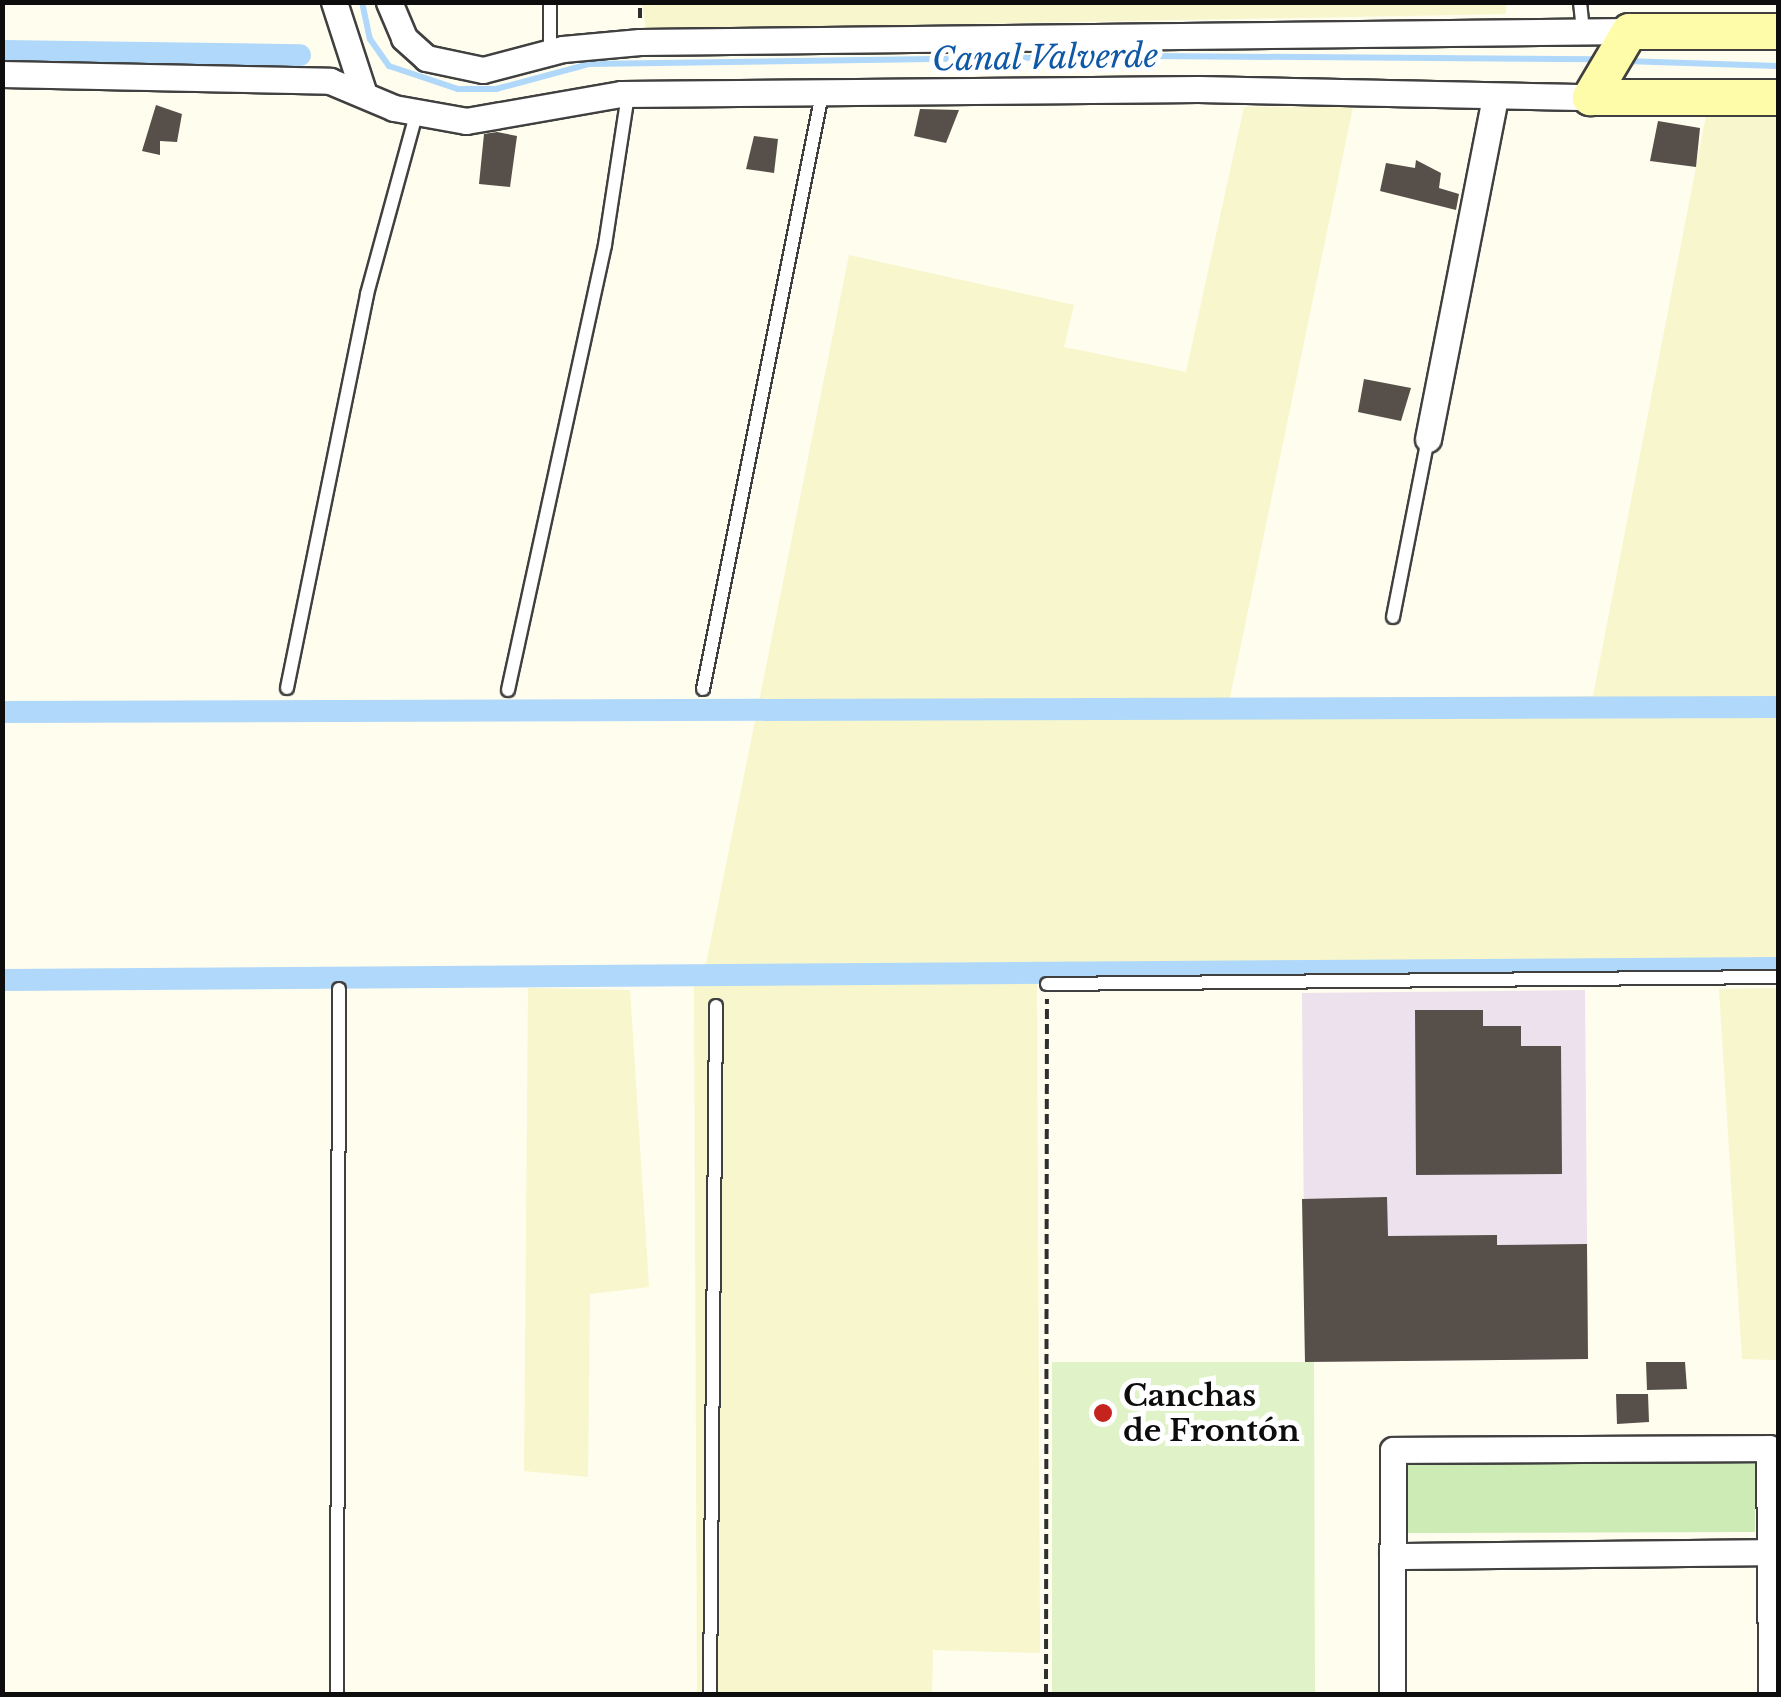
<!DOCTYPE html>
<html>
<head>
<meta charset="utf-8">
<style>
  body { margin:0 }
  #map { position:relative; width:1781px; height:1697px; overflow:hidden; background:#fffdee; font-family:"Libre Baskerville",serif }
  div>[style] { position:absolute }
  .industrial>* { inset:0; background:#ece1ed }
  .farmland>* { inset:0; background:#f7f6cc }
  .green>* { inset:0; background:#cdecb5 }
  .pitch>* { inset:0; background:#e0f2c7 }
  .stream>* { height:6px; margin:-3px; padding:0 3px; transform-origin:3px; border-radius:3px; background:#afd8fa }
  .canal>* { height:22px; margin:-11px; padding:0 11px; transform-origin:11px; border-radius:11px; background:#afd8fa }
  .building>* { inset:0; background:#574f49 }
  .path>* { height:4px; margin-top:-2px; transform-origin:0; background:repeating-linear-gradient(90deg,#2f2f2f 0 10px,transparent 0 15px) }
  .roads { filter:drop-shadow(2px 0 #404040) drop-shadow(-2px 0 #404040) drop-shadow(0 2px #404040) drop-shadow(0 -2px #404040) }
  .lane>* { height:12px; margin:-6px; padding:0 6px; transform-origin:6px; border-radius:6px; background:#fff }
  .street>* { height:25px; margin:-12.5px; padding:0 12.5px; transform-origin:12.5px; border-radius:12.5px; background:#fff }
  .secondary>* { height:35px; margin:-17.5px; padding:0 17.5px; transform-origin:17.5px; border-radius:17.5px; background:#fffca9 }
  .dots>* { width:28px; height:28px; translate:-50% -50%; box-sizing:border-box; border:5px solid #fff; border-radius:50% }
  span { translate:-50% -50%; white-space:nowrap; text-align:center; line-height:1.15; -webkit-text-stroke:10px #fff; paint-order:stroke }
  .poi-label { font-size:30px; color:#0d0d0d; font-weight:700 }
  .left { translate:0 -50%; text-align:left }
  .water-label { font-size:32px; color:#0f58a6; font-style:italic }
  .frame { position:absolute; inset:0; border:5px solid #0d0d0d; pointer-events:none }
</style>
</head>
<body>
<div id="map">
  <div class="industrial">
    <div style="clip-path:polygon(1585px 990px,1588px 1359px,1305px 1362px,1302px 993px)"></div>
  </div>
  <div class="farmland">
    <div style="clip-path:polygon(642px 3px,1506px 3px,1506px 14px,646px 30px)"></div>
    <div style="clip-path:polygon(1244px 107px,1353px 107px,1229px 702px,1593px 696px,1706px 116px,1778px 111px,1778px 959px,1039px 975px,705px 969px,849px 255px,1074px 305px,1064px 347px,1186px 372px)"></div>
    <div style="clip-path:polygon(694px 983px,1037px 983px,1040px 1653px,933px 1650px,932px 1694px,697px 1694px)"></div>
    <div style="clip-path:polygon(528px 988px,630px 990px,649px 1287px,590px 1294px,588px 1477px,524px 1471px)"></div>
    <div style="clip-path:polygon(1778px 988px,1778px 1360px,1742px 1359px,1719px 989px)"></div>
  </div>
  <div class="green">
    <div style="clip-path:polygon(1755px 1460px,1755px 1532px,1408px 1533px,1408px 1461px)"></div>
  </div>
  <div class="pitch">
    <div style="clip-path:polygon(1052px 1362px,1314px 1362px,1315px 1694px,1052px 1694px)"></div>
  </div>
  <div class="stream">
    <div style="left:362px;top:2px;width:38px;rotate:78deg"></div>
    <div style="left:370px;top:39px;width:33px;rotate:55deg"></div>
    <div style="left:389px;top:66px;width:73px;rotate:18.4deg"></div>
    <div style="left:458px;top:89px;width:38px"></div>
    <div style="left:496px;top:89px;width:96px;rotate:-15deg"></div>
    <div style="left:589px;top:64px;width:557px;rotate:-0.82deg"></div>
    <div style="left:1146px;top:56px;width:452px;rotate:0.4deg"></div>
    <div style="left:1625px;top:61px;width:153px;rotate:1.9deg"></div>
  </div>
  <div class="canal">
    <div style="left:2px;top:51px;width:298px;rotate:0.8deg"></div>
    <div style="left:2px;top:712px;width:1776px;rotate:-0.16deg"></div>
    <div style="left:2px;top:980px;width:1776px;rotate:-0.39deg"></div>
  </div>
  <div class="building">
    <div style="clip-path:polygon(156px 105px,182px 114px,177px 142px,160px 141px,160px 155px,142px 151px)"></div>
    <div style="clip-path:polygon(920px 109px,959px 110px,946px 143px,914px 136px)"></div>
    <div style="clip-path:polygon(1658px 121px,1700px 128px,1696px 167px,1650px 161px)"></div>
    <div style="clip-path:polygon(497px 132px,517px 136px,510px 187px,479px 184px,484px 134px)"></div>
    <div style="clip-path:polygon(754px 136px,778px 139px,774px 173px,746px 169px)"></div>
    <div style="clip-path:polygon(1416px 160px,1441px 173px,1439px 188px,1459px 194px,1456px 210px,1380px 191px,1386px 163px,1415px 168px)"></div>
    <div style="clip-path:polygon(1364px 379px,1411px 388px,1401px 421px,1358px 412px)"></div>
    <div style="clip-path:polygon(1415px 1010px,1483px 1010px,1483px 1026px,1521px 1026px,1521px 1046px,1561px 1046px,1562px 1174px,1416px 1175px)"></div>
    <div style="clip-path:polygon(1387px 1197px,1388px 1236px,1497px 1235px,1497px 1245px,1587px 1244px,1588px 1359px,1305px 1362px,1302px 1199px)"></div>
    <div style="clip-path:polygon(1646px 1362px,1685px 1362px,1687px 1389px,1647px 1390px)"></div>
    <div style="clip-path:polygon(1616px 1394px,1648px 1394px,1649px 1422px,1617px 1424px)"></div>
  </div>
  <div class="path">
    <div style="left:640px;top:18px;width:16px;rotate:-90deg"></div>
    <div style="left:1046px;top:1694px;width:695px;rotate:-89.92deg"></div>
  </div>
  <div class="roads">
    <div class="lane">
      <div style="left:550px;top:2px;width:52px;rotate:90deg"></div>
      <div style="left:1580px;top:2px;width:28px;rotate:84deg"></div>
      <div style="left:1393px;top:617px;width:181px;rotate:-78.9deg"></div>
      <div style="left:287px;top:688px;width:402px;rotate:-78.5deg"></div>
      <div style="left:367px;top:294px;width:186px;rotate:-74.7deg"></div>
      <div style="left:703px;top:689px;width:607px;rotate:-78.69deg"></div>
      <div style="left:508px;top:690px;width:455px;rotate:-77.7deg"></div>
      <div style="left:605px;top:245px;width:153px;rotate:-81.3deg"></div>
      <div style="left:1047px;top:984px;width:731px;rotate:-0.55deg"></div>
      <div style="left:337px;top:1694px;width:705px;rotate:-89.84deg"></div>
      <div style="left:710px;top:1694px;width:688px;rotate:-89.5deg"></div>
    </div>
    <div class="street">
      <div style="left:334px;top:2px;width:94px;rotate:72deg"></div>
      <div style="left:389px;top:2px;width:39px;rotate:67deg"></div>
      <div style="left:404px;top:38px;width:30px;rotate:42deg"></div>
      <div style="left:426px;top:58px;width:58px;rotate:11.9deg"></div>
      <div style="left:483px;top:70px;width:83px;rotate:-14.7deg"></div>
      <div style="left:563px;top:49px;width:77px;rotate:-5.2deg"></div>
      <div style="left:640px;top:42px;width:989px;rotate:-0.64deg"></div>
      <div style="left:2px;top:74px;width:328px;rotate:1.2deg"></div>
      <div style="left:330px;top:81px;width:69px;rotate:22.9deg"></div>
      <div style="left:394px;top:108px;width:73px;rotate:10.2deg"></div>
      <div style="left:466px;top:121px;width:157px;rotate:-9.9deg"></div>
      <div style="left:621px;top:94px;width:577px;rotate:-0.5deg"></div>
      <div style="left:1198px;top:89px;width:392px;rotate:1.2deg"></div>
      <div style="left:1428px;top:439px;width:349px;rotate:-78.9deg"></div>
      <div style="left:1392px;top:1556px;width:378px;rotate:-0.6deg"></div>
      <div style="left:1392px;top:1694px;width:244px;rotate:-89.8deg"></div>
      <div style="left:1393px;top:1450px;width:376px;rotate:-0.3deg"></div>
      <div style="left:1769px;top:1448px;width:246px;rotate:89.5deg"></div>
    </div>
    <div class="secondary">
      <div style="left:1778px;top:31px;width:149px;rotate:180deg"></div>
      <div style="left:1629px;top:31px;width:77px;rotate:120.6deg"></div>
      <div style="left:1590px;top:97px;width:188px"></div>
    </div>
  </div>
  <div class="dots">
    <div style="left:1103px;top:1413px;background:#c5231d"></div>
  </div>
  <div class="poi-label">
    <span class="left" style="left:1123px;top:1413px">Canchas<br>de Frontón</span>
  </div>
  <div class="water-label">
    <span style="left:1045px;top:58px;rotate:-1deg">Canal Valverde</span>
  </div>
  <div class="frame"></div>
</div>
</body>
</html>
